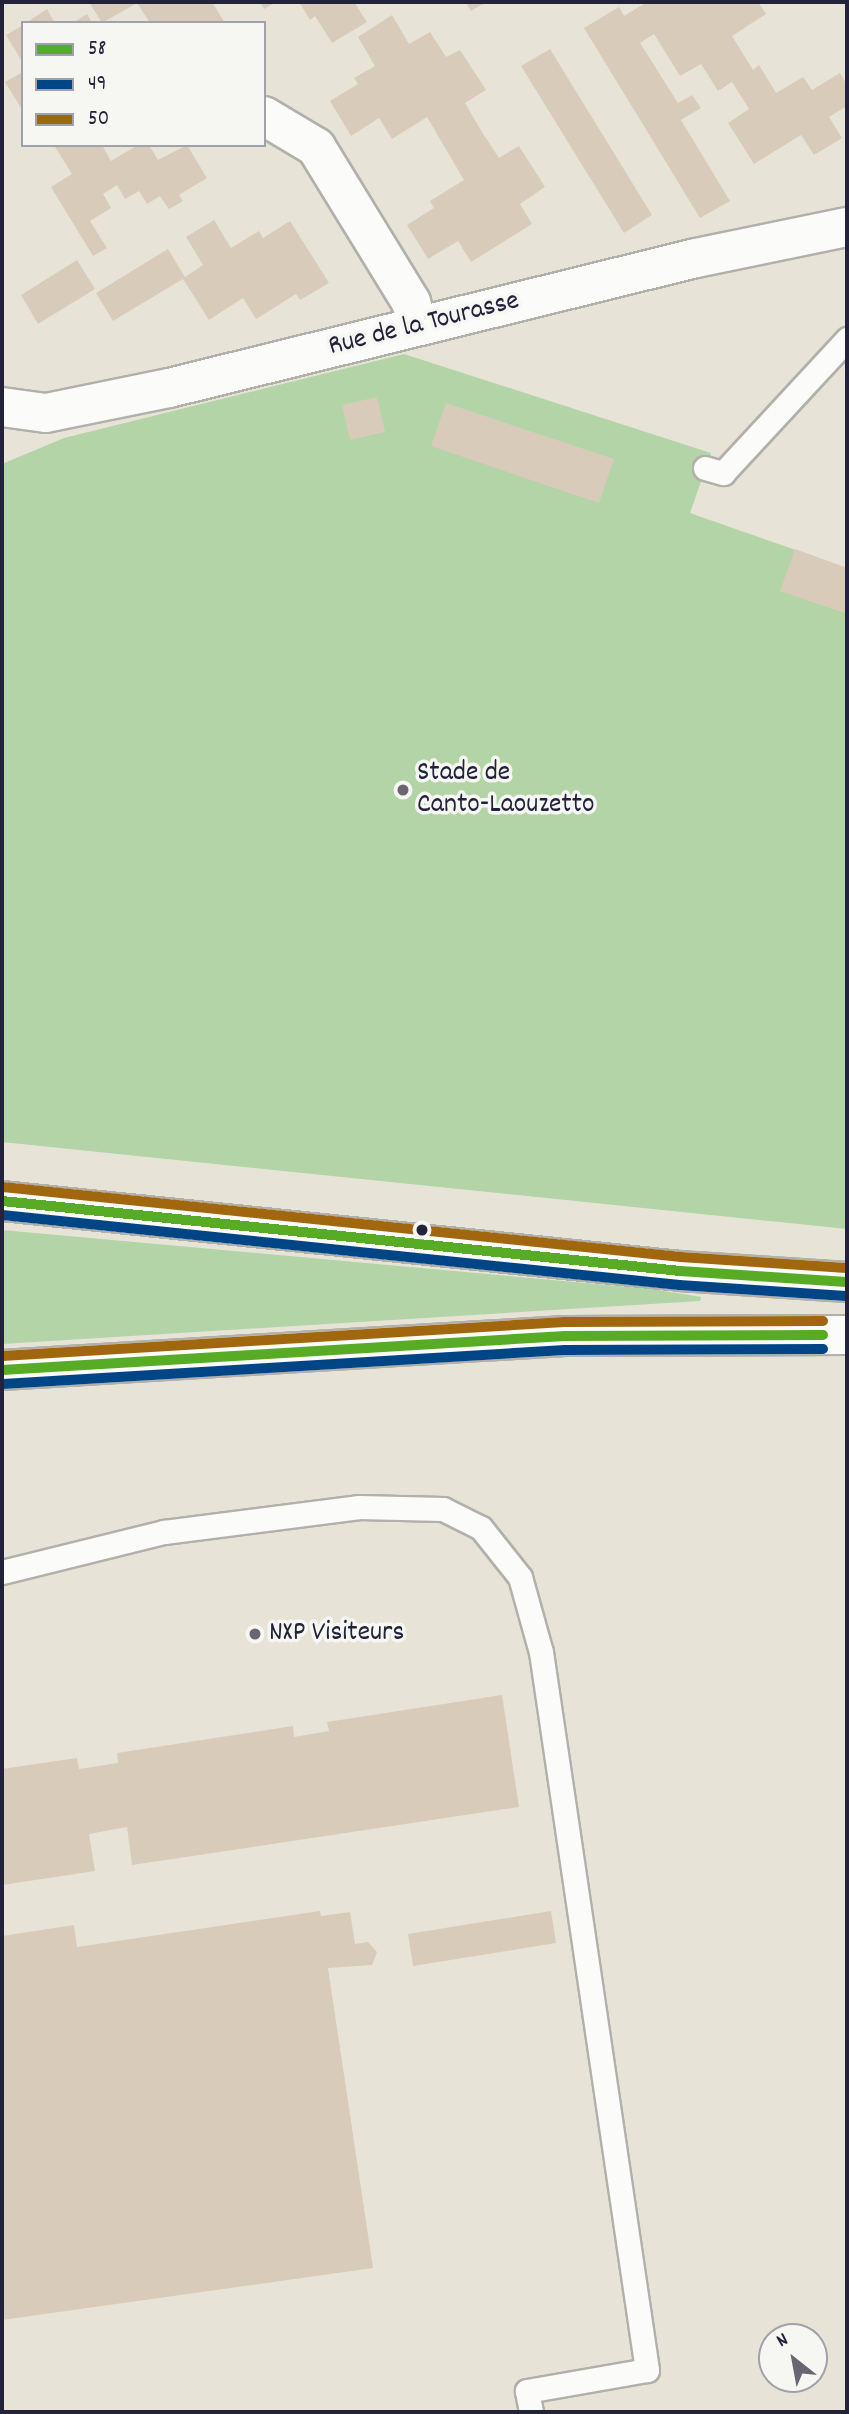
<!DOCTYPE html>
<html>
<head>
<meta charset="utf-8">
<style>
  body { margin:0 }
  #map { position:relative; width:849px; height:2414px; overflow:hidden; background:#e7e4d7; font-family:Dekko,sans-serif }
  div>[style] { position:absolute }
  .green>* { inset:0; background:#b2d4a7 }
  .building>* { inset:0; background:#d9cbba }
  .roads { filter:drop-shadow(2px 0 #b2b0aa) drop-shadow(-2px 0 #b2b0aa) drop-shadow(0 2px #b2b0aa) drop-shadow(0 -2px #b2b0aa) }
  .lane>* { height:23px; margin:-11.5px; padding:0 11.5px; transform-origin:11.5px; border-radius:11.5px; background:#fbfbf9 }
  .street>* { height:38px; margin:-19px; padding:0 19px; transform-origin:19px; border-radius:19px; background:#fbfbf9 }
  .primary>* { height:38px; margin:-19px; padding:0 19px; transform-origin:19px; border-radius:19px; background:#fbfbf9 }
  .bus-1>* { height:10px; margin:-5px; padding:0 5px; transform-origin:5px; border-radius:5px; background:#58ac25 }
  .bus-2>* { height:10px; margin:-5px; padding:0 5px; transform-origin:5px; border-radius:5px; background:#004687 }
  .bus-3>* { height:10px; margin:-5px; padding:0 5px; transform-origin:5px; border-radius:5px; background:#a0670f }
  .dots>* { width:19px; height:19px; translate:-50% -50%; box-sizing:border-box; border:4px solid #f6f6f2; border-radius:50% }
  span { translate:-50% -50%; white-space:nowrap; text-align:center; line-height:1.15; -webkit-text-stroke:7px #f6f6f2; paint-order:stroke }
  .street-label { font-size:28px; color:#22223b }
  .poi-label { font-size:28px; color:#22223b }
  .left { translate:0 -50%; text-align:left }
  .frame { position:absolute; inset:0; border:4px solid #22223b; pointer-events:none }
  .legend { position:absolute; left:21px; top:21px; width:245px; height:126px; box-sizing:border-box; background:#f6f6f2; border:2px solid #a1a1a9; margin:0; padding:9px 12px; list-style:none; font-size:21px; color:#22223b }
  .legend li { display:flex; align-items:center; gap:14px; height:35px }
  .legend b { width:35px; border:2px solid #a1a1a9 }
  .north { position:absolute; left:758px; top:2323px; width:70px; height:70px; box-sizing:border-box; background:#f6f6f2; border:2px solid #a1a1a9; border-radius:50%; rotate:329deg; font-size:19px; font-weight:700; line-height:28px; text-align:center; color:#22223b }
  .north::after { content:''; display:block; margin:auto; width:24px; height:32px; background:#676672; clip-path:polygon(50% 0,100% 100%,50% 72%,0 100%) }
</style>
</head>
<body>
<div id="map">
  <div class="green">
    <div style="clip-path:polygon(404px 354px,711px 453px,690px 513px,847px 568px,847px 1229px,2px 1142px,2px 464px,64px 438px)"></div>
    <div style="clip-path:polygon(2px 1230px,652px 1289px,701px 1297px,700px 1301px,2px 1344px)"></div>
  </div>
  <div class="building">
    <div style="clip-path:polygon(89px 2px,212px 2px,225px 23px,150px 23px,137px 3px,102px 23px)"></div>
    <div style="clip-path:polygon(260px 2px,276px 2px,264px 9px)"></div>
    <div style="clip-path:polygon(299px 2px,354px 2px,367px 22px,332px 43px,315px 16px,310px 20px)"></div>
    <div style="clip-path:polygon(473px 2px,486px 2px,471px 11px,467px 5px)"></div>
    <div style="clip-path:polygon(647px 2px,758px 2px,766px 14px,732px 36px,753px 70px,759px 65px,776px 93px,803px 77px,812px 90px,840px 73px,847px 85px,847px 106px,829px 117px,842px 138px,814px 155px,801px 135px,754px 164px,728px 123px,749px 109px,732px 82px,718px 91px,701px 64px,680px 76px,654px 34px,640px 43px,678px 103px,692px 95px,701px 108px,681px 120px,730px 201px,700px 218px,584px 28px,619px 7px,624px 16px)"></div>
    <div style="clip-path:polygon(47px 9px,55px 23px,26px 23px)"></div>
    <div style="clip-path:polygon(87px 14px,92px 23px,73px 23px)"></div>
    <div style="clip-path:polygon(392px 15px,409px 44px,430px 32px,446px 57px,460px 50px,486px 90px,465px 103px,482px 132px,499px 158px,519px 146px,545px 187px,520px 204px,532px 224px,471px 262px,458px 241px,428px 259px,407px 225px,434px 208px,430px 201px,464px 180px,427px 117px,392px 139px,379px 118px,351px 136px,330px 101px,358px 84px,354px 78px,375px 66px,358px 37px)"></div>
    <div style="clip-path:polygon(23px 25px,23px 63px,6px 35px)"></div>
    <div style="clip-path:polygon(550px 49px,652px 215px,624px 233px,521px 66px)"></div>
    <div style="clip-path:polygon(23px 72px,23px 111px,5px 82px)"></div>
    <div style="clip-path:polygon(102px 145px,111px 161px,138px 145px,149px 145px,158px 160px,187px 145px,207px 178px,179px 195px,183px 201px,169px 209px,160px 196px,147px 204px,139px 191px,125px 199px,117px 185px,103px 194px,111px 208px,90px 221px,107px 248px,93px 256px,51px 187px,72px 174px,55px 147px)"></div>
    <div style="clip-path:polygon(214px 220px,231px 248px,259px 231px,263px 238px,290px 221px,329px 283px,300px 300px,296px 294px,256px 319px,243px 298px,209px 320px,183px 279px,113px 321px,96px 293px,168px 249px,185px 277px,203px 265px,186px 237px)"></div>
    <div style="clip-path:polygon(77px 260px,95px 289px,38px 324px,21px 295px)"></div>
    <div style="clip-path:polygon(377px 397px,385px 432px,350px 440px,342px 405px)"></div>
    <div style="clip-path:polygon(446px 403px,614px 459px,599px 503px,431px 446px)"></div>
    <div style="clip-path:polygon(795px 549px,847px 568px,847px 614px,780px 591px)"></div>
    <div style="clip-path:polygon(502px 1695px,519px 1807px,132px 1865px,127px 1827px,89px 1834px,95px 1871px,2px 1885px,2px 1769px,77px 1758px,79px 1769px,118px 1763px,117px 1753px,293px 1726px,294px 1737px,329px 1731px,327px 1722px)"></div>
    <div style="clip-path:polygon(320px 1911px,321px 1916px,350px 1912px,355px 1944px,368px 1942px,377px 1952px,372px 1965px,328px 1968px,373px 2268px,2px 2320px,2px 1936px,74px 1925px,77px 1947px)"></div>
    <div style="clip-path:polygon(551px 1911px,556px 1943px,413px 1966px,408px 1934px)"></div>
  </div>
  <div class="roads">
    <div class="lane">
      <div style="left:705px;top:468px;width:19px;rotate:16deg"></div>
      <div style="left:723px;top:473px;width:183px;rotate:-47.2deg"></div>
      <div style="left:2px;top:1572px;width:167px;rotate:-13.9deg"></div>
      <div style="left:164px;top:1532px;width:197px;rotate:-7.3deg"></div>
      <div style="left:359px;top:1507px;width:84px;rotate:1.4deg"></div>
      <div style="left:443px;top:1509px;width:42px;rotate:26.6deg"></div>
      <div style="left:481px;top:1528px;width:63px;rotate:51.5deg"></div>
      <div style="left:520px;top:1577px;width:78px;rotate:74.4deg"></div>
      <div style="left:541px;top:1652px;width:726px;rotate:81.6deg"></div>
      <div style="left:647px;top:2370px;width:122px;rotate:170.1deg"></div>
      <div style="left:527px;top:2391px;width:21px;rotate:79deg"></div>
    </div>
    <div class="street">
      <div style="left:264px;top:116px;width:61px;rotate:30.8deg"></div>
      <div style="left:316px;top:147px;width:182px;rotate:58.5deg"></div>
      <div style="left:411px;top:302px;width:25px;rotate:74deg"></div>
      <div style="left:2px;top:407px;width:44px;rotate:7.8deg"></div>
      <div style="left:46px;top:413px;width:126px;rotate:-11.5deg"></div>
      <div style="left:169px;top:388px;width:543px;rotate:-13.86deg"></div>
      <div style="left:696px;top:258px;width:154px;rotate:-11.6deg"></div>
    </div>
    <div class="primary">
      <div style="left:2px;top:1201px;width:682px;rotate:5.89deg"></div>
      <div style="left:680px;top:1271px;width:167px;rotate:3.8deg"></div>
      <div style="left:2px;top:1370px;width:564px;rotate:-3.46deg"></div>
      <div style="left:565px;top:1336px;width:282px;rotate:-0.2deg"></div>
    </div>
  </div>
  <div class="bus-1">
    <div style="left:2px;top:1201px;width:682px;rotate:5.89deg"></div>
    <div style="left:680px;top:1271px;width:167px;rotate:3.8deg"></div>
    <div style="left:2px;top:1370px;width:564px;rotate:-3.46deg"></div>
    <div style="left:565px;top:1336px;width:258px;rotate:-0.2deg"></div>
  </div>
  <div class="bus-2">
    <div style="left:2px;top:1215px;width:681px;rotate:5.9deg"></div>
    <div style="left:679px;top:1285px;width:167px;rotate:3.8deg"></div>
    <div style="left:3px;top:1384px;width:563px;rotate:-3.46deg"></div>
    <div style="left:565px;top:1350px;width:258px;rotate:-0.2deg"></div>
  </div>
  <div class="bus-3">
    <div style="left:3px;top:1187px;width:682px;rotate:5.89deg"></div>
    <div style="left:681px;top:1257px;width:166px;rotate:3.8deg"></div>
    <div style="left:2px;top:1356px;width:563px;rotate:-3.46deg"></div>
    <div style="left:564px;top:1322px;width:259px;rotate:-0.2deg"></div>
  </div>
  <div class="dots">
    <div style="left:403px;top:790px;background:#676672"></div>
    <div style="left:422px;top:1230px;background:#22223b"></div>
    <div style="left:255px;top:1634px;background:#676672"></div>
  </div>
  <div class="street-label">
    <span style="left:424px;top:325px;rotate:-14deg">Rue de la Tourasse</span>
  </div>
  <div class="poi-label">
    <span class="left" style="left:417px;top:790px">Stade de<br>Canto-Laouzetto</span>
    <span class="left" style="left:269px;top:1634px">NXP Visiteurs</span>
  </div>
  <div class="frame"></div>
  <ul class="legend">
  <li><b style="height:9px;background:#58ac25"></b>58</li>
  <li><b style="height:9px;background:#004687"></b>49</li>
  <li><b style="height:9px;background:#a0670f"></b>50</li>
  </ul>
  <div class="north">N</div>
</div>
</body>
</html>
